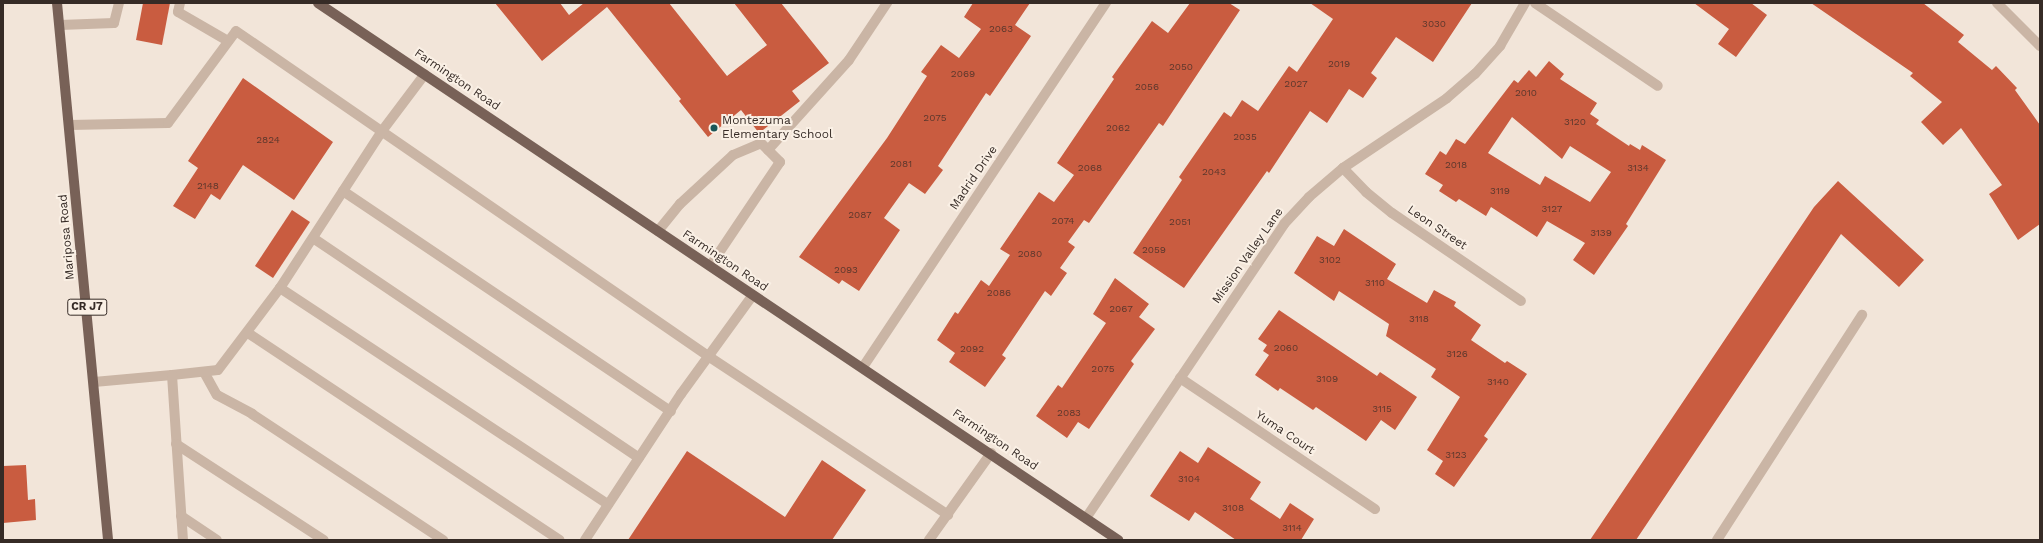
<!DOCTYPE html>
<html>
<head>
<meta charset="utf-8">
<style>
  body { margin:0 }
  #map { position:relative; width:2043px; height:543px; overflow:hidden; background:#f2e5d9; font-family:"Work Sans",sans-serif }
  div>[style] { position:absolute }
  .building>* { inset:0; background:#c95c40 }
  .minor>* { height:10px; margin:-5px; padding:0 5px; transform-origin:5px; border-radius:5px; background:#cab5a5 }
  .major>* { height:10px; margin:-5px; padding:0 5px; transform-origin:5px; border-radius:5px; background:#786157 }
  .dots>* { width:11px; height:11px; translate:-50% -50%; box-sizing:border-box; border:2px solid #faf0e5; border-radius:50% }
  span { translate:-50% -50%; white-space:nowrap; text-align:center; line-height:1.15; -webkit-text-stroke:4px #faf0e5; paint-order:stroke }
  .number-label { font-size:10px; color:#5b372c }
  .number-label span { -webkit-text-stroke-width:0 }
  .shield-label span { padding:1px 3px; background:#faf0e5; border:1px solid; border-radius:3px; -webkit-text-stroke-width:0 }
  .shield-label { font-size:11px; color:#362b26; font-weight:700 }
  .street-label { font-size:12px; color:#362b26 }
  .poi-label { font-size:12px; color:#362b26 }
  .left { translate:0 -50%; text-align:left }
  .frame { position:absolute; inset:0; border:4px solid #362b26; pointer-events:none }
</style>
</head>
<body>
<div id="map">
  <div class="building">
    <div style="clip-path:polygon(143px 3px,170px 3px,162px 45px,136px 40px)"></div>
    <div style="clip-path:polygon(495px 3px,560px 3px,569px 15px,584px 3px,669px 3px,727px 76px,767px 45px,734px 3px,781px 3px,829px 63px,792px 91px,800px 101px,759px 133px,741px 110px,708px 137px,679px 101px,681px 99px,607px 7px,542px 61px)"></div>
    <div style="clip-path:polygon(973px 3px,1030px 3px,1015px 25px,1031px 36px,990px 96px,986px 93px,938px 166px,943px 170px,925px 194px,909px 183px,884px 218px,900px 230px,859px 291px,842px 280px,839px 284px,799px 257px,887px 138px,927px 76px,921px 72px,941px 45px,959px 58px,981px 29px,964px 17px)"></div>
    <div style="clip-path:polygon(1190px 3px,1229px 3px,1240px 10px,1163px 126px,1159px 123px,1089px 223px,1084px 220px,1068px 242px,1075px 247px,1060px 268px,1067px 273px,1051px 296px,1045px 291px,1002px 355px,1006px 358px,985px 387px,949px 362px,955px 353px,937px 340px,955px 312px,958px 314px,981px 280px,989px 286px,1010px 255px,1000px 249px,1039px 192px,1054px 202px,1074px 175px,1057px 163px,1114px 79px,1112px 77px,1152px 21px,1168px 33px)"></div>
    <div style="clip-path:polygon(1310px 3px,1472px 3px,1433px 62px,1396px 37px,1371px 73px,1377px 78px,1363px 98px,1349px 89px,1327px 123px,1310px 111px,1269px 173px,1267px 171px,1184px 288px,1133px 253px,1182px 180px,1179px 177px,1224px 112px,1231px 117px,1242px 100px,1258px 111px,1289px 66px,1297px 72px,1333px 19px)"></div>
    <div style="clip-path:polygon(1694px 3px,1751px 3px,1767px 15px,1736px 57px,1718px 44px,1729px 29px)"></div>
    <div style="clip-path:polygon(1811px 3px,1923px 3px,1964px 35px,1958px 42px,1992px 70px,1996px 66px,2017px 88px,2015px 90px,2040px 125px,2040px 224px,2018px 240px,1989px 194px,2002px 185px,1961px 128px,1943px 145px,1921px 122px,1942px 102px,1910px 76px,1913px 73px)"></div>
    <div style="clip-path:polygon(evenodd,1549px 61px,1564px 74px,1560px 79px,1597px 103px,1590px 114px,1599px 120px,1596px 124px,1629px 146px,1630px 144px,1640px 150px,1642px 145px,1666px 160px,1626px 224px,1628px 226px,1594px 275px,1573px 260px,1585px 243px,1547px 221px,1537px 237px,1491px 207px,1486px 216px,1459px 199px,1456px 202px,1439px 191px,1443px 185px,1425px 174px,1440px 151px,1446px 155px,1456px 139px,1465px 144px,1514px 80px,1518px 83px,1529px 70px,1536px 77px,1549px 61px,1512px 117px,1562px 159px,1570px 146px,1611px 172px,1590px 202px,1545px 176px,1540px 185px,1488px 153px,1512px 117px)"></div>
    <div style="clip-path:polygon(243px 78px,333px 142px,294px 200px,243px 165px,220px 200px,211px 194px,195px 219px,173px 206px,198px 168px,188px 161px)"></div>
    <div style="clip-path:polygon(1838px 181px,1924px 260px,1899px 287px,1841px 234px,1636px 540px,1590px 540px,1814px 207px)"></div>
    <div style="clip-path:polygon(292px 210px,310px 222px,273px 278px,255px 266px)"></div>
    <div style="clip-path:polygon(1344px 229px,1396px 264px,1387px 279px,1427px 303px,1434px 290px,1456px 302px,1454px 306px,1481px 325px,1471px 340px,1505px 363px,1507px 361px,1527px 374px,1484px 436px,1488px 439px,1454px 487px,1435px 474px,1443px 461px,1427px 450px,1460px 397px,1431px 377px,1436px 369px,1386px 336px,1389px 324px,1339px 291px,1334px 301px,1294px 273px,1317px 236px,1334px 246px)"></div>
    <div style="clip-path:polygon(1115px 278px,1149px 304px,1139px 317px,1155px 329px,1131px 361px,1134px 364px,1089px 429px,1078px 422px,1067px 438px,1036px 416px,1058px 385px,1062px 388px,1106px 323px,1093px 314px)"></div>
    <div style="clip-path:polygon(1279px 310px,1377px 376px,1380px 372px,1417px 397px,1395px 430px,1381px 420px,1366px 441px,1316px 407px,1313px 410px,1280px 388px,1278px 391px,1255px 375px,1269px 355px,1263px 351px,1267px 345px,1258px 339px)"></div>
    <div style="clip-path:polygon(1208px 447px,1261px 482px,1250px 499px,1280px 519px,1290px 503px,1314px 519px,1301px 540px,1236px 540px,1195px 512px,1189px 521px,1150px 496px,1180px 451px,1198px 463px)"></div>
    <div style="clip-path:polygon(687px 451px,785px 517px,822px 460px,866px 490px,832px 540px,628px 540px)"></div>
    <div style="clip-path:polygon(26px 465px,28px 500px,35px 499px,36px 520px,3px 523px,3px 466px)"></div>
  </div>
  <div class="minor">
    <div style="left:180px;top:3px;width:9px;rotate:103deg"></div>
    <div style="left:178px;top:12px;width:58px;rotate:30.1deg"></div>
    <div style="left:1535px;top:3px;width:148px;rotate:34deg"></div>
    <div style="left:1997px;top:3px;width:61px;rotate:45deg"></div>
    <div style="left:60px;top:25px;width:54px;rotate:-2.1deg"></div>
    <div style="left:114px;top:23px;width:21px;rotate:-76deg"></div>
    <div style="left:70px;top:125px;width:98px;rotate:-1.2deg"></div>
    <div style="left:168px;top:123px;width:114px;rotate:-53.5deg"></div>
    <div style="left:236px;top:31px;width:573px;rotate:34.55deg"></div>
    <div style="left:708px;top:356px;width:288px;rotate:33.5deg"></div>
    <div style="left:768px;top:150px;width:121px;rotate:-48deg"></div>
    <div style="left:849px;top:60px;width:69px;rotate:-56.3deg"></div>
    <div style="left:1343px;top:168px;width:33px;rotate:46deg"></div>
    <div style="left:1366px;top:192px;width:33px;rotate:39deg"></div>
    <div style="left:1392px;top:213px;width:156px;rotate:34.3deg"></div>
    <div style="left:343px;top:191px;width:395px;rotate:33.9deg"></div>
    <div style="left:658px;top:231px;width:35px;rotate:-51deg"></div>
    <div style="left:680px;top:204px;width:72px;rotate:-42.8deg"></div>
    <div style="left:733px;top:155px;width:30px;rotate:-23deg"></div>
    <div style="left:761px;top:143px;width:27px;rotate:45deg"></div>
    <div style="left:780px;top:162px;width:125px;rotate:123.9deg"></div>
    <div style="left:313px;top:238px;width:393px;rotate:34deg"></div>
    <div style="left:280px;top:288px;width:393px;rotate:33.4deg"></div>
    <div style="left:248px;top:333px;width:374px;rotate:33.6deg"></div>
    <div style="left:863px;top:367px;width:438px;rotate:-56.3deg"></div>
    <div style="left:204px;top:372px;width:26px;rotate:61deg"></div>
    <div style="left:217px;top:395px;width:40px;rotate:28deg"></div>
    <div style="left:252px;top:414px;width:229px;rotate:33.4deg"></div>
    <div style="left:172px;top:375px;width:46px;rotate:-6.2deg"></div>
    <div style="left:218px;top:370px;width:103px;rotate:-52.9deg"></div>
    <div style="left:280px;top:288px;width:187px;rotate:-57deg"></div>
    <div style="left:382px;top:131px;width:71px;rotate:-53deg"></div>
    <div style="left:1180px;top:378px;width:235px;rotate:33.9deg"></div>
    <div style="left:94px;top:382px;width:78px;rotate:-5.1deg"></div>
    <div style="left:172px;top:375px;width:165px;rotate:86.2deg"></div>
    <div style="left:176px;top:444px;width:176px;rotate:33deg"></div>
    <div style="left:181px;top:516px;width:43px;rotate:33.7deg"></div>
    <div style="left:1086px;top:518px;width:354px;rotate:-56deg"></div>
    <div style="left:1284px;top:224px;width:37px;rotate:-47deg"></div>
    <div style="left:1309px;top:197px;width:45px;rotate:-40.5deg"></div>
    <div style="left:1343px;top:168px;width:125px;rotate:-33.9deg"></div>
    <div style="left:1447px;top:98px;width:37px;rotate:-41deg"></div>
    <div style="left:1475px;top:74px;width:38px;rotate:-48deg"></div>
    <div style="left:1500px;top:46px;width:50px;rotate:-59.8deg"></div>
    <div style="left:585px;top:540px;width:175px;rotate:-56.7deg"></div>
    <div style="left:681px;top:394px;width:122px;rotate:-54deg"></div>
    <div style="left:929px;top:540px;width:107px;rotate:-54.5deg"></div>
    <div style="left:1717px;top:540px;width:268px;rotate:-57.2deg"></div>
  </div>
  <div class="major">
    <div style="left:57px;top:3px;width:539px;rotate:84.57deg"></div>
    <div style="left:318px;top:3px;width:964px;rotate:33.87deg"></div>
  </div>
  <div class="dots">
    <div style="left:714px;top:128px;background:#1b5658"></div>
  </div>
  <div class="number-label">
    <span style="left:1434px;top:24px">3030</span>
    <span style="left:1001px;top:29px">2063</span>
    <span style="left:1339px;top:64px">2019</span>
    <span style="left:1181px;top:67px">2050</span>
    <span style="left:963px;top:74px">2069</span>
    <span style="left:1296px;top:84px">2027</span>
    <span style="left:1147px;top:87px">2056</span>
    <span style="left:1526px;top:93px">2010</span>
    <span style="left:935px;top:118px">2075</span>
    <span style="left:1575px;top:122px">3120</span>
    <span style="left:1118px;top:128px">2062</span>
    <span style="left:1245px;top:137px">2035</span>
    <span style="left:268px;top:140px">2824</span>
    <span style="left:901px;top:164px">2081</span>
    <span style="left:1456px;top:165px">2018</span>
    <span style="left:1090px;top:168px">2068</span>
    <span style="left:1638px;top:168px">3134</span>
    <span style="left:1214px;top:172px">2043</span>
    <span style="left:208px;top:186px">2148</span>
    <span style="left:1500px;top:191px">3119</span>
    <span style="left:1552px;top:209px">3127</span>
    <span style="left:860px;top:215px">2087</span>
    <span style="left:1063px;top:221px">2074</span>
    <span style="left:1180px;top:222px">2051</span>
    <span style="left:1601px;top:233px">3139</span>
    <span style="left:1154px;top:250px">2059</span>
    <span style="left:1030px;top:254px">2080</span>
    <span style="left:1330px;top:260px">3102</span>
    <span style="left:846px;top:270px">2093</span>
    <span style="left:1375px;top:283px">3110</span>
    <span style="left:999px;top:293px">2086</span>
    <span style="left:1121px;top:309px">2067</span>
    <span style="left:1419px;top:319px">3118</span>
    <span style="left:1286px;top:348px">2060</span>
    <span style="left:972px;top:349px">2092</span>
    <span style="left:1457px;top:354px">3126</span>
    <span style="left:1103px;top:369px">2075</span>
    <span style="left:1327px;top:379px">3109</span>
    <span style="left:1498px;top:382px">3140</span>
    <span style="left:1382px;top:409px">3115</span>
    <span style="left:1069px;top:413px">2083</span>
    <span style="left:1456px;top:455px">3123</span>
    <span style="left:1189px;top:479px">3104</span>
    <span style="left:1233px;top:508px">3108</span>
    <span style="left:1292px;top:528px">3114</span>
  </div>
  <div class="shield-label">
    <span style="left:87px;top:307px">CR J7</span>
  </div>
  <div class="street-label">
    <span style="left:457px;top:80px;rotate:34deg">Farmington Road</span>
    <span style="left:974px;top:178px;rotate:-56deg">Madrid Drive</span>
    <span style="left:1437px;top:228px;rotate:34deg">Leon Street</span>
    <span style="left:67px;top:237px;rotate:-95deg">Mariposa Road</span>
    <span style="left:1248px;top:256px;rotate:-55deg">Mission Valley Lane</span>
    <span style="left:725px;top:261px;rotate:34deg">Farmington Road</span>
    <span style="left:1285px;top:433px;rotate:34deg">Yuma Court</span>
    <span style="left:995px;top:440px;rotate:34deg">Farmington Road</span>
  </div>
  <div class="poi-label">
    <span class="left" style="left:722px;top:128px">Montezuma<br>Elementary School</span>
  </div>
  <div class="frame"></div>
</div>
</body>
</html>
